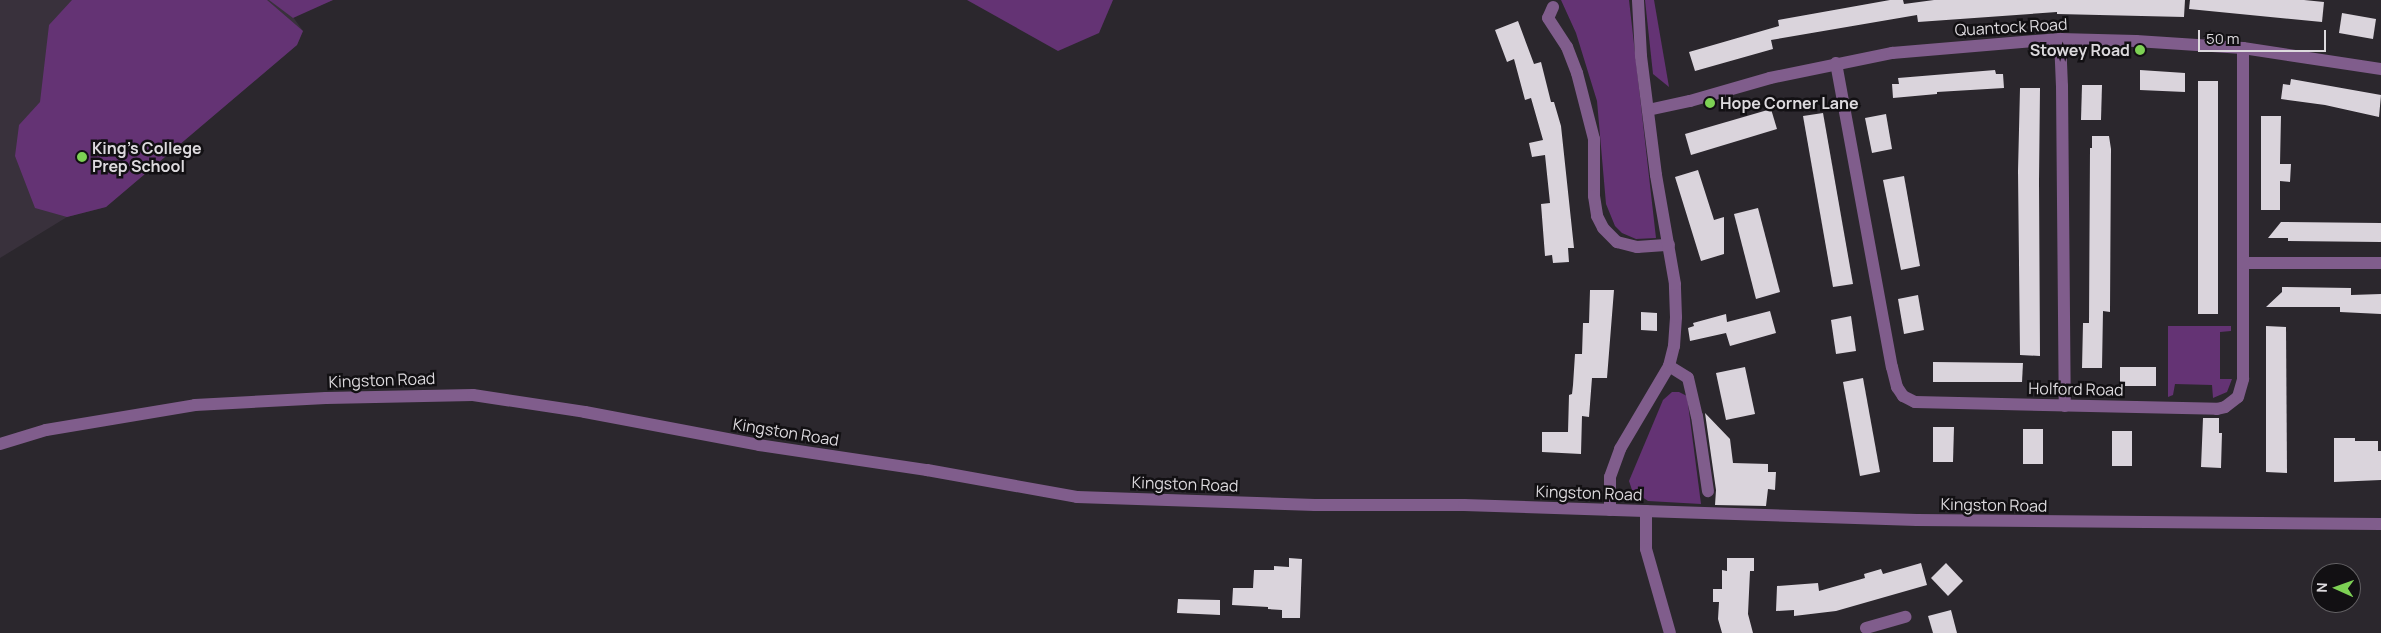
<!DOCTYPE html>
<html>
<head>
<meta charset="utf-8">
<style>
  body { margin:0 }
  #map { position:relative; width:2381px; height:633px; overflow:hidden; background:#2b272d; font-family:Manrope,sans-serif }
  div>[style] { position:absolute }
  .built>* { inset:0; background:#39313c }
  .green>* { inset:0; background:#643374 }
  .building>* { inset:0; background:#dad4dc }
  .minor>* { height:12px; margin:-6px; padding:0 6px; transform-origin:6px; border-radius:6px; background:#805d8c }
  .dots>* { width:14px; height:14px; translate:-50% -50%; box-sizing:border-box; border:2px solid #121013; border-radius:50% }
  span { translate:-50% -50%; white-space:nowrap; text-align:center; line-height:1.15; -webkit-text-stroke:5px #121013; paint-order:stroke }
  .street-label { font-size:16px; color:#dddade }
  .poi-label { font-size:16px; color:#dddade; font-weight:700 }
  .right { translate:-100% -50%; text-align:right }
  .left { translate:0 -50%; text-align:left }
  .north { position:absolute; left:2311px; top:563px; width:50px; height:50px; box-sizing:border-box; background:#121013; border:1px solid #636164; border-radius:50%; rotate:272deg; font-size:14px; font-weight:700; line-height:20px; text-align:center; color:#dddade }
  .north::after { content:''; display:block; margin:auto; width:18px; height:22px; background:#7dd154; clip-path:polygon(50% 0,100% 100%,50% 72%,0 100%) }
  .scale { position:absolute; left:2198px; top:30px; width:128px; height:22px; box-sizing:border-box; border:2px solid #dddade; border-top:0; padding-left:6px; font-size:15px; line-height:18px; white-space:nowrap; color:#dddade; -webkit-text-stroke:4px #121013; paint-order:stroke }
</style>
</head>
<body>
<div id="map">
  <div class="built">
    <div style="clip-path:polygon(0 0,333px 0,293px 17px,303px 31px,297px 45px,106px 207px,67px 217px,0 258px)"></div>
  </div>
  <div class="green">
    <div style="clip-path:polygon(72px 0,267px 0,303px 31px,297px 45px,106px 207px,67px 217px,35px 208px,15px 156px,19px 125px,40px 102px,49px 25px)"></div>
    <div style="clip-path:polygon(269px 0,333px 0,293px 18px)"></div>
    <div style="clip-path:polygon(967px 0,1113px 0,1099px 33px,1058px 51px)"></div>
    <div style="clip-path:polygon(1561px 0,1629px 0,1656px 238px,1636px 239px,1622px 233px,1615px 226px,1606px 204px,1597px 101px,1576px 33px)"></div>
    <div style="clip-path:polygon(1645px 0,1654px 0,1669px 87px,1653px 74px)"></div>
    <div style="clip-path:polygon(2168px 326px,2231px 326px,2231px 331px,2220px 332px,2220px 379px,2232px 379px,2227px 392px,2213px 398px,2212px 385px,2175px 384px,2173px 395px,2168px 397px)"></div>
    <div style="clip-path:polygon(1672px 392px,1679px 392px,1687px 396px,1701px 504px,1648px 501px,1632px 490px,1629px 481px,1663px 400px)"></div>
  </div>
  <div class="building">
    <div style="clip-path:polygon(1890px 0,1903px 0,1904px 4px,1934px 0,2185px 0,2184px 17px,2057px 14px,2057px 12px,1918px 22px,1917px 15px,1771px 40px,1773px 49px,1695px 71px,1689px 52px,1779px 26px,1778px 20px)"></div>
    <div style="clip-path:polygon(2190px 0,2304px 0,2324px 2px,2322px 22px,2189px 9px)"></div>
    <div style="clip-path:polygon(2342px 13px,2376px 19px,2373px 39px,2339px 33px)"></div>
    <div style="clip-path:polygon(1518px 21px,1534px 64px,1541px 62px,1551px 102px,1554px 102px,1561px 126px,1574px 248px,1568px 248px,1569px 262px,1553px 263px,1552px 255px,1545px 256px,1541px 204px,1550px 203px,1545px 155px,1532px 157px,1529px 143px,1543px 140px,1531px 98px,1525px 100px,1514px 59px,1507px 62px,1495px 30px)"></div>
    <div style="clip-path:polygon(1995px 70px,1996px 74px,2003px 74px,2004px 88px,1937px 92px,1937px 94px,1893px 98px,1892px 84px,1899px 84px,1898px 78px)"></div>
    <div style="clip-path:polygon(2140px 70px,2185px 73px,2185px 92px,2140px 90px)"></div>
    <div style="clip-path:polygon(2291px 79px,2381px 95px,2379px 117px,2325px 105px,2281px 99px,2283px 84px,2290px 85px)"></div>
    <div style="clip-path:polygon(2198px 81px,2218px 81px,2218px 314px,2198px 314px)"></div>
    <div style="clip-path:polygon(2082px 85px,2102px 85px,2101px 120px,2081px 120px)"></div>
    <div style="clip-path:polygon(2020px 88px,2040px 88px,2039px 181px,2040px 356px,2020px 355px,2018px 171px)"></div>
    <div style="clip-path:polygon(1771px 109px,1777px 129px,1691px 155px,1685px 134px)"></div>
    <div style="clip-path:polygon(1823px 113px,1853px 284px,1833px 287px,1803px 116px)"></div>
    <div style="clip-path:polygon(1886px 114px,1892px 149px,1872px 153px,1865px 118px)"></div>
    <div style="clip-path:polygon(2261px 116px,2281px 116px,2280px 164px,2291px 164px,2290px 182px,2280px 181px,2280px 210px,2261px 210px)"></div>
    <div style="clip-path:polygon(2092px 136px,2109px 136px,2111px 149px,2110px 312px,2103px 311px,2102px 368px,2082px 368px,2083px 323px,2089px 323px,2090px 148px,2092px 148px)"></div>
    <div style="clip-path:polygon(1698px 170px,1714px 220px,1724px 217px,1724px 254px,1701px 261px,1675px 177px)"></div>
    <div style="clip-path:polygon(1904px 176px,1920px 266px,1901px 270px,1883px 180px)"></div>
    <div style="clip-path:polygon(1758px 208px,1780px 292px,1756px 299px,1734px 214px)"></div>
    <div style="clip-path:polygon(2281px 222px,2381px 223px,2381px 242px,2288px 241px,2288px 238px,2268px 238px)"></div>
    <div style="clip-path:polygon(2282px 287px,2351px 288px,2351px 295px,2381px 294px,2381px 314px,2340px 312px,2340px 307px,2266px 307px,2282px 292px)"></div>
    <div style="clip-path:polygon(1590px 290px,1614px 290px,1607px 378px,1592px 378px,1589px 417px,1582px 416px,1581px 454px,1542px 452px,1542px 432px,1568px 432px,1569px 395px,1572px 394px,1573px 385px,1575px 354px,1582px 354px,1583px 323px,1589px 323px)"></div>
    <div style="clip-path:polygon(1918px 295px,1924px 330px,1904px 334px,1898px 299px)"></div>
    <div style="clip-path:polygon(1770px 311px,1776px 333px,1730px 346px,1726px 333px,1690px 341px,1688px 328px,1694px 326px,1693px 323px,1726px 314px,1727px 322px)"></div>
    <div style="clip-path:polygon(1641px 312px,1657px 313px,1657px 331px,1641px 330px)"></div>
    <div style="clip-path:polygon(1851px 316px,1856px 351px,1836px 354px,1831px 320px)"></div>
    <div style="clip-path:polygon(2266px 326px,2286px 327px,2287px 473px,2266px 472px)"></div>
    <div style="clip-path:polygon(1933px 362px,2023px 363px,2022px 382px,1933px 382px)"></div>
    <div style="clip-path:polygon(1745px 367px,1755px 414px,1726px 420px,1716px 373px)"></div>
    <div style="clip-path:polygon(2120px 367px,2156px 367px,2156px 386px,2120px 386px)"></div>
    <div style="clip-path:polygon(1863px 378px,1880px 472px,1860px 476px,1843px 382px)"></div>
    <div style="clip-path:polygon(1705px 413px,1730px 439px,1733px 463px,1768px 464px,1768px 472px,1776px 472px,1775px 490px,1768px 489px,1766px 506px,1715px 505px,1716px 490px)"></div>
    <div style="clip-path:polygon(2203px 418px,2219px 418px,2219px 433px,2222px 433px,2221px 468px,2201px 467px)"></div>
    <div style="clip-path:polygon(1933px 427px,1954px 427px,1953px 462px,1933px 462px)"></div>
    <div style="clip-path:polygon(2023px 429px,2043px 429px,2043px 464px,2023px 464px)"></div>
    <div style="clip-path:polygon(2112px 431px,2132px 431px,2132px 466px,2112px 466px)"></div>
    <div style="clip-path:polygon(2334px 438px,2355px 438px,2355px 441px,2378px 441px,2378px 451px,2381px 451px,2381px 480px,2334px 482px)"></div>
    <div style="clip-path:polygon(1289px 558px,1302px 559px,1300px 618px,1282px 618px,1282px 610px,1268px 609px,1268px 607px,1232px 605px,1233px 588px,1253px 588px,1254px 570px,1274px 570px,1274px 566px,1289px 567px)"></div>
    <div style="clip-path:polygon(1727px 558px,1754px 558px,1754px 571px,1750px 571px,1748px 614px,1753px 633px,1722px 633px,1718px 619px,1719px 602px,1713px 602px,1713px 589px,1722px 589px,1722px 570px,1727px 571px)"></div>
    <div style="clip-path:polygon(1921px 563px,1927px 585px,1836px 611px,1794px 616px,1794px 610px,1776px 611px,1777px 586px,1818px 583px,1819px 591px,1865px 578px,1864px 574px,1881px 569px,1883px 574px)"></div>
    <div style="clip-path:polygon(1946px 563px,1963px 581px,1948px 596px,1931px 578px)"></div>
    <div style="clip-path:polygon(1178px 599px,1220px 600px,1220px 615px,1177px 613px)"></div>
    <div style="clip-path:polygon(1951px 610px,1957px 633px,1933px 633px,1928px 616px)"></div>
  </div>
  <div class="minor">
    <div style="left:1553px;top:7px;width:12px;rotate:114deg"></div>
    <div style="left:1548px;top:18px;width:35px;rotate:57deg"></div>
    <div style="left:1567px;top:47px;width:28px;rotate:69deg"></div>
    <div style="left:1577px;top:73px;width:68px;rotate:75.6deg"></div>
    <div style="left:1594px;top:139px;width:57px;rotate:90deg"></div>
    <div style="left:1594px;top:196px;width:20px;rotate:81deg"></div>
    <div style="left:1597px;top:216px;width:13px;rotate:63deg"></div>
    <div style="left:1603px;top:228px;width:20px;rotate:45deg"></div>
    <div style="left:1617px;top:242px;width:21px;rotate:14deg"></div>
    <div style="left:1637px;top:247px;width:32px;rotate:-4deg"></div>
    <div style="left:2060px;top:39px;width:47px;rotate:87.6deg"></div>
    <div style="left:2062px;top:86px;width:320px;rotate:89.5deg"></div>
    <div style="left:1836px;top:63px;width:309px;rotate:79.6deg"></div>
    <div style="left:1892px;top:367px;width:21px;rotate:76deg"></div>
    <div style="left:1897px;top:387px;width:11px;rotate:56deg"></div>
    <div style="left:1903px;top:396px;width:13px;rotate:27deg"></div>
    <div style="left:1915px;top:402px;width:302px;rotate:1.3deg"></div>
    <div style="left:2217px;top:409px;width:8px;rotate:-14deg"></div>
    <div style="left:2225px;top:407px;width:16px;rotate:-38deg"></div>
    <div style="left:2238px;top:397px;width:19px;rotate:-74deg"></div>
    <div style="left:2243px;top:379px;width:331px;rotate:-90deg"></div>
    <div style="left:1648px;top:110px;width:43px;rotate:-12.1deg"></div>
    <div style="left:1690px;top:101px;width:83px;rotate:-16deg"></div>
    <div style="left:1770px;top:78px;width:125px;rotate:-11.6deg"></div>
    <div style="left:1892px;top:53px;width:169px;rotate:-4.8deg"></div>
    <div style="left:2060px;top:39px;width:76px;rotate:1.5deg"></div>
    <div style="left:2136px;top:41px;width:107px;rotate:3.7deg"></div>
    <div style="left:2243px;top:48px;width:140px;rotate:8.7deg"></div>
    <div style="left:2243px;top:263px;width:138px"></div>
    <div style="left:1669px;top:366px;width:22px;rotate:32deg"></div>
    <div style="left:1688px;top:378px;width:39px;rotate:77deg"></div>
    <div style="left:1697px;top:416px;width:76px;rotate:81.7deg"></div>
    <div style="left:0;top:444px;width:48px;rotate:-16.9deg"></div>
    <div style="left:46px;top:430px;width:151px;rotate:-9.5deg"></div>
    <div style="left:195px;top:405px;width:131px;rotate:-3.1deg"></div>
    <div style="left:326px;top:398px;width:147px;rotate:-1.2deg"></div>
    <div style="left:473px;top:395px;width:113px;rotate:8.6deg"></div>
    <div style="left:585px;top:412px;width:177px;rotate:10.7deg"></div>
    <div style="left:759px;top:445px;width:170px;rotate:8.5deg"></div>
    <div style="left:927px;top:470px;width:152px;rotate:10.2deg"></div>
    <div style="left:1077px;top:497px;width:238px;rotate:1.9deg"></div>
    <div style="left:1315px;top:505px;width:149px"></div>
    <div style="left:1464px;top:505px;width:453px;rotate:1.9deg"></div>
    <div style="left:1917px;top:520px;width:464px;rotate:0.5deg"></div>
    <div style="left:1610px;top:510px;width:33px;rotate:-90deg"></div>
    <div style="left:1610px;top:477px;width:30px;rotate:-70deg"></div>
    <div style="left:1620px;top:449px;width:96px;rotate:-59.4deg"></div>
    <div style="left:1669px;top:366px;width:21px;rotate:-76deg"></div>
    <div style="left:1674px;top:346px;width:29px;rotate:-86deg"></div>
    <div style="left:1676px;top:317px;width:33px;rotate:-92deg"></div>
    <div style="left:1675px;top:284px;width:111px;rotate:-99.9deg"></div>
    <div style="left:1656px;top:175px;width:120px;rotate:-97.2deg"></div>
    <div style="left:1641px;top:56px;width:56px;rotate:-93.1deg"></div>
    <div style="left:1646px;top:511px;width:38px;rotate:90deg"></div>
    <div style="left:1646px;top:549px;width:87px;rotate:74.1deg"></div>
    <div style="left:1866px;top:628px;width:41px;rotate:-15.8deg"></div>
  </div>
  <div class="dots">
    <div style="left:2140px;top:50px;background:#7dd154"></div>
    <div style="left:1710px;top:103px;background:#7dd154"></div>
    <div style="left:82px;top:157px;background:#7dd154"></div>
  </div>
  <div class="street-label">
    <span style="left:2011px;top:27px;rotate:-3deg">Quantock Road</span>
    <span style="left:382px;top:380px;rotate:-2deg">Kingston Road</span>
    <span style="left:2076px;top:389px;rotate:1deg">Holford Road</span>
    <span style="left:786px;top:432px;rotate:9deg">Kingston Road</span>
    <span style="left:1185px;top:484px;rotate:2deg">Kingston Road</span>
    <span style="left:1589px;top:493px;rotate:2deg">Kingston Road</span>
    <span style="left:1994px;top:505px;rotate:1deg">Kingston Road</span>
  </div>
  <div class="poi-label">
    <span class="right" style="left:2130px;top:50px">Stowey Road</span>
    <span class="left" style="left:1720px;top:103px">Hope Corner Lane</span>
    <span class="left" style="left:92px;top:157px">King's College<br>Prep School</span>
  </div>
  <div class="north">N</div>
  <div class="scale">50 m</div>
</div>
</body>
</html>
